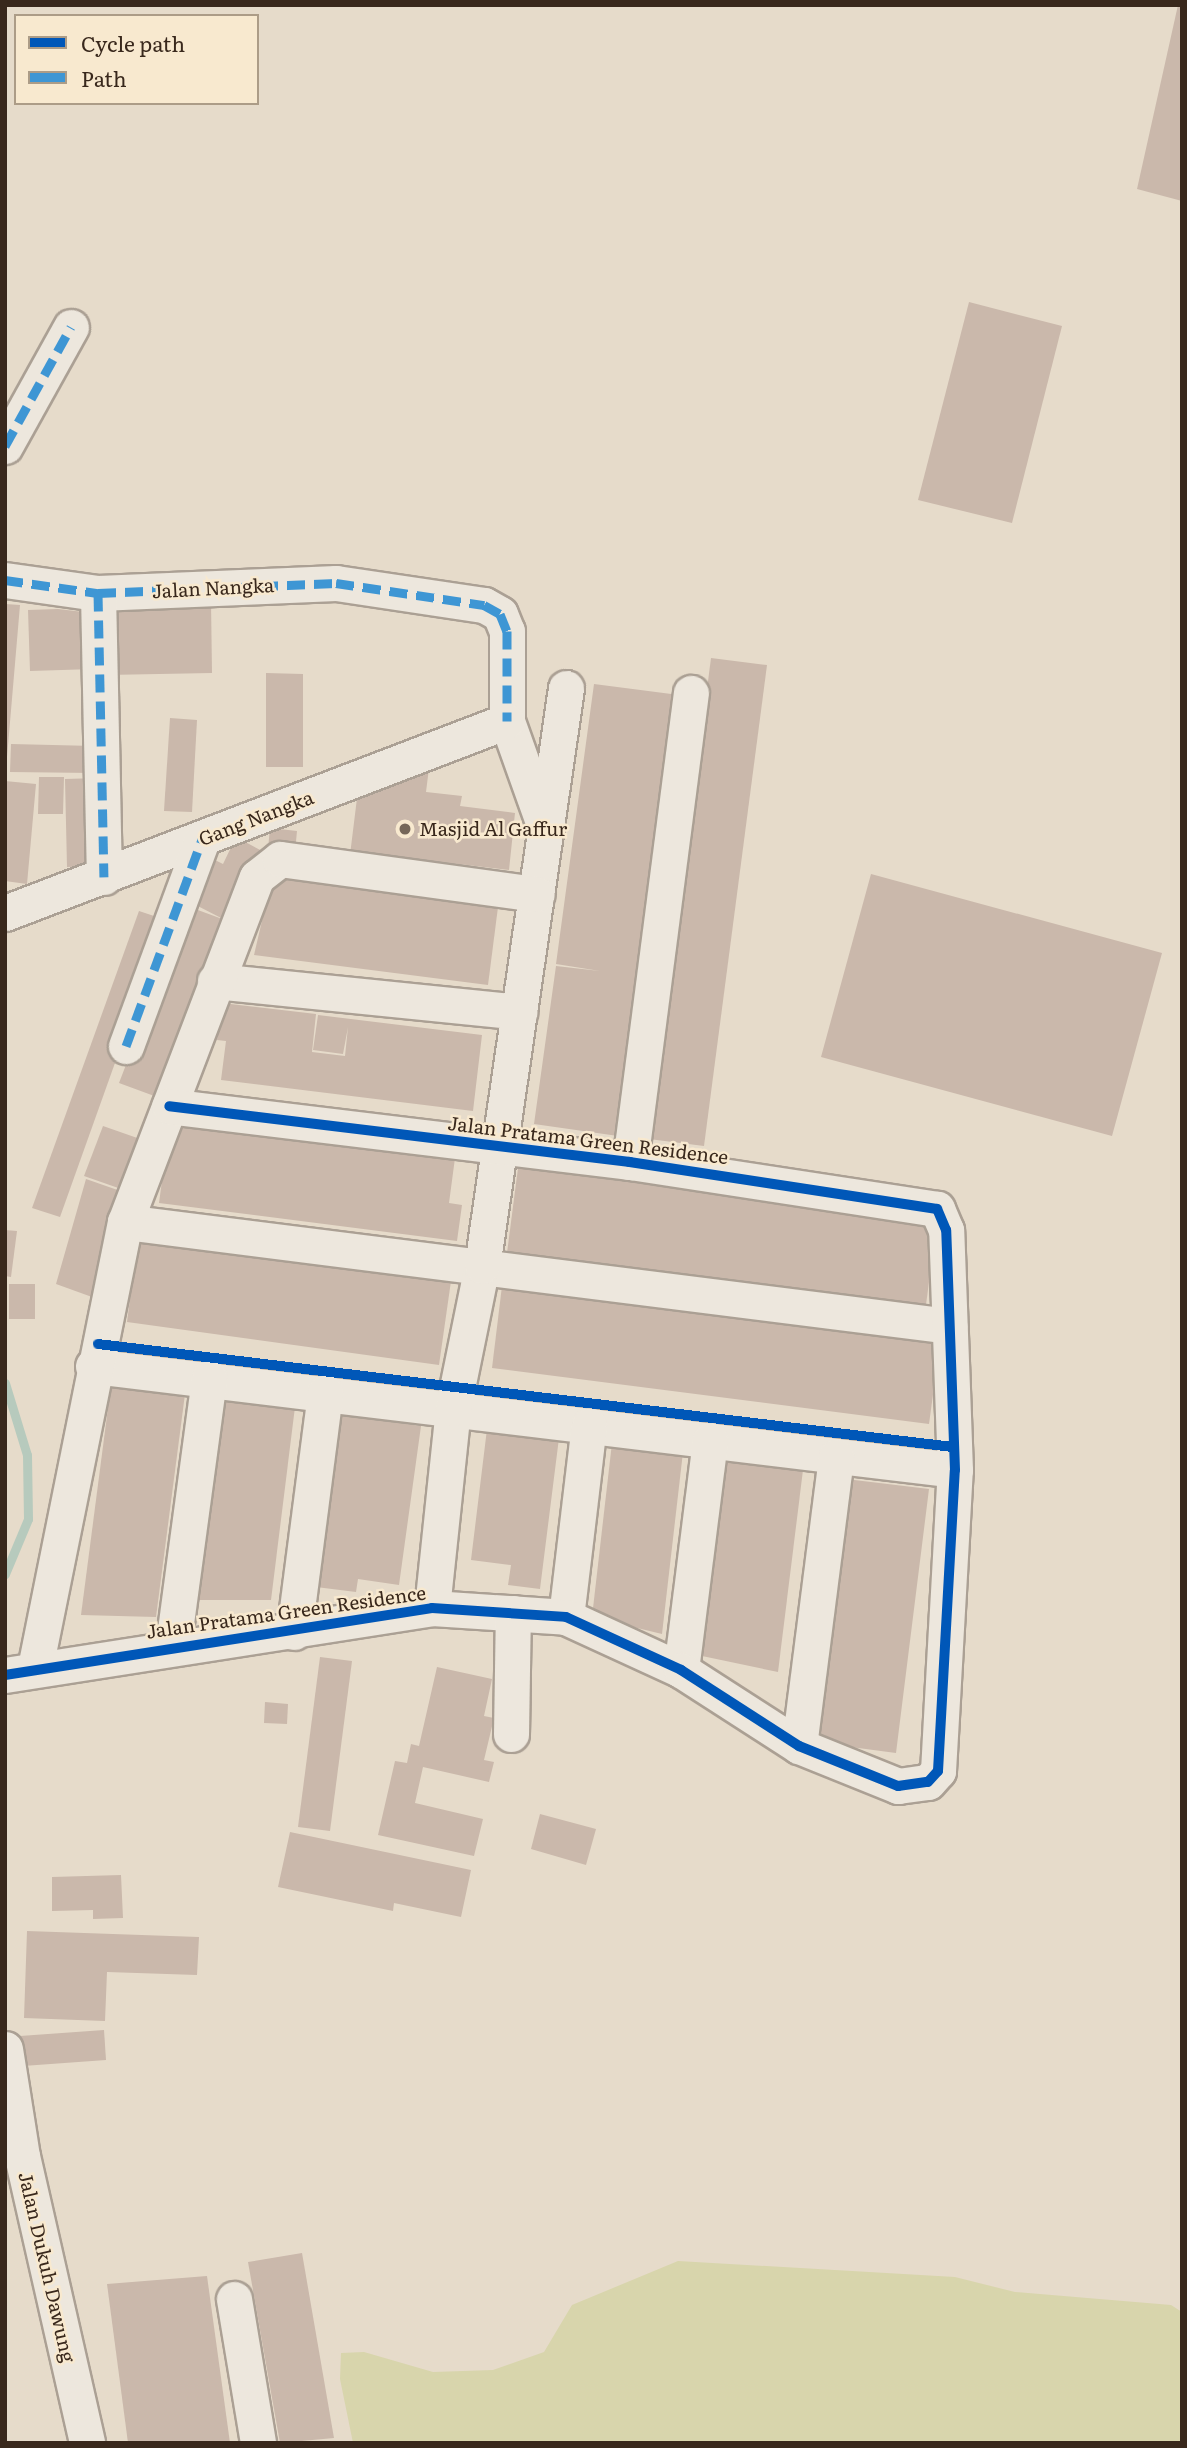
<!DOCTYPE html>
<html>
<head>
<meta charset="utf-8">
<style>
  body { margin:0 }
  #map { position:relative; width:1187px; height:2448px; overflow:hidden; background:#e6dbca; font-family:Literata,serif }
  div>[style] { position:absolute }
  .green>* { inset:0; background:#d8d5ac }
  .stream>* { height:9px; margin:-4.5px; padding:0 4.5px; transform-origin:4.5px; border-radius:4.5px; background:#b7cabd }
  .building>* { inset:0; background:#cab8ab }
  .roads { filter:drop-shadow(2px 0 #aba094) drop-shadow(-2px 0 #aba094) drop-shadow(0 2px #aba094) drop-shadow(0 -2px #aba094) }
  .street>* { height:35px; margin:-17.5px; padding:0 17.5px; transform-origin:17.5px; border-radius:17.5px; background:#ede7dd }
  .quiet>* { height:9px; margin-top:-4.5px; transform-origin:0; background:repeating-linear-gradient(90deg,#3e96d4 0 18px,transparent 0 27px) }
  .cycleway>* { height:10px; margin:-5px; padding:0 5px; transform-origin:5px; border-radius:5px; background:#0057b8 }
  .dots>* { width:19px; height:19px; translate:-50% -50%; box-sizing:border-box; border:4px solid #f8e9cf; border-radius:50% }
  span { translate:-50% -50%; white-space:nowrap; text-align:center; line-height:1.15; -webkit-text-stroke:5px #f8e9cf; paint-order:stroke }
  .street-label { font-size:19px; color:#39281c }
  .poi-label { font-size:19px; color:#39281c }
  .left { translate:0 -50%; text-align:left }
  .frame { position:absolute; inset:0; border:7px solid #39281c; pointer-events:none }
  .legend { position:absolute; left:14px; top:14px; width:245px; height:91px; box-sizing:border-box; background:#f8e9cf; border:2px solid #ac9c87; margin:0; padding:9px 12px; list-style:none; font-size:21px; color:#39281c }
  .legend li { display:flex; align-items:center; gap:14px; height:35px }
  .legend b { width:35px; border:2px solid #ac9c87 }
</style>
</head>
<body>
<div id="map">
  <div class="green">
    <div style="clip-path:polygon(678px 2261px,955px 2277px,1015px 2292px,1171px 2305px,1182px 2312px,1182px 2443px,353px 2443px,340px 2379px,341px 2353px,364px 2352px,433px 2372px,493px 2370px,544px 2352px,572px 2305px)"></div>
  </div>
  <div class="stream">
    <div style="left:5px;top:1383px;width:75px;rotate:73deg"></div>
    <div style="left:27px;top:1455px;width:64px;rotate:89.1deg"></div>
    <div style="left:28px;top:1519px;width:60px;rotate:112.7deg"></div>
  </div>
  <div class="building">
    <div style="clip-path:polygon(1178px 5px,1182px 5px,1182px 201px,1137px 189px)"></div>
    <div style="clip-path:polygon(969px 302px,1062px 326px,1012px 523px,918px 500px)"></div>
    <div style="clip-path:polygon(211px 602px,212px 673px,106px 675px,105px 604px)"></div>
    <div style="clip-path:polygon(5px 604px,20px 605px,7px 757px,5px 757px)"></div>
    <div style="clip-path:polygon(58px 609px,92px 613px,94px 669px,30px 671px,28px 610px)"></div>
    <div style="clip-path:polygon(711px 658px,767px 665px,704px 1146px,649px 1139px)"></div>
    <div style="clip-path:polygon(266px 673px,303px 674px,303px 767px,266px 767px)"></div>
    <div style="clip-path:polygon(594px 684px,679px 695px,618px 1136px,534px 1124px,556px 966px,600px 971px,556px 964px)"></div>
    <div style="clip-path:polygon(170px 718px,197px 720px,192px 812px,164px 811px)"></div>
    <div style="clip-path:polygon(11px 744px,94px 746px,93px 773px,10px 772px)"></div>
    <div style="clip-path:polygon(430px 760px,426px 792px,462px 796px,460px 806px,515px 813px,509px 870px,416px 859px,414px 871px,349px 863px,358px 790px)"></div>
    <div style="clip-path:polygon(39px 777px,64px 777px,63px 814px,38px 814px)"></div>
    <div style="clip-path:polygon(98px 778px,100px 866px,67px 867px,65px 779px)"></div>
    <div style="clip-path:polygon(5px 781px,36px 784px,27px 884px,5px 881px)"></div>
    <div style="clip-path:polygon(270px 828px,297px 831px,295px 852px,268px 849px)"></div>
    <div style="clip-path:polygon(236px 837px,262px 851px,225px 920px,157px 1097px,119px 1083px,187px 906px,225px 920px,188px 901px,211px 858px,223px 864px)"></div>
    <div style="clip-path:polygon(871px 874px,1162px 953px,1112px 1136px,821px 1057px)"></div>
    <div style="clip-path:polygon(272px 878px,498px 907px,488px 985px,254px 955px)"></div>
    <div style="clip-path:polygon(139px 911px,166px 920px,60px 1217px,32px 1208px)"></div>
    <div style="clip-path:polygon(222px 1003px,316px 1014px,312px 1052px,345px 1056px,348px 1027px,343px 1054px,313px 1050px,318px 1015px,482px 1035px,473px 1111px,221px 1080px,226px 1041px,217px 1040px)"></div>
    <div style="clip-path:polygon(170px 1121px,455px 1158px,449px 1203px,462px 1205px,457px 1241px,159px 1203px)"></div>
    <div style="clip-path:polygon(103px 1126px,143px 1140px,124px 1190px,84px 1176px)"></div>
    <div style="clip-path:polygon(518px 1168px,937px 1220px,926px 1305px,507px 1253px)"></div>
    <div style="clip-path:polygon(86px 1179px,129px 1194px,92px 1297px,56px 1284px)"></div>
    <div style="clip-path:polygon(5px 1230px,17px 1231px,11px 1277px,5px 1276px)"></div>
    <div style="clip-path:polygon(138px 1238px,451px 1281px,439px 1365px,127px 1322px)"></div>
    <div style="clip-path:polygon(9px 1284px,35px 1284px,35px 1319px,9px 1319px)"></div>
    <div style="clip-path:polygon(502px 1286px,940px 1343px,929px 1424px,492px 1368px)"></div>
    <div style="clip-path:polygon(111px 1385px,185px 1394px,156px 1617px,81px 1615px)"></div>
    <div style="clip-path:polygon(222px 1397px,295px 1407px,271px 1600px,196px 1600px)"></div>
    <div style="clip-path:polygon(340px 1415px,421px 1426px,399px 1585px,358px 1579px,356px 1592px,316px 1587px)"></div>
    <div style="clip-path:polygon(487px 1429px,559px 1438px,540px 1589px,508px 1585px,511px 1565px,471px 1560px)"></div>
    <div style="clip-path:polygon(612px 1443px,683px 1452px,662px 1634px,592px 1617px)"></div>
    <div style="clip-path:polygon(727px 1461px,803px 1470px,778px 1672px,702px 1656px)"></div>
    <div style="clip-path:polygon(846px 1479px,929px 1489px,896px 1753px,813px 1742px)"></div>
    <div style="clip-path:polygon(320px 1657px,352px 1661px,330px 1831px,298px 1827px)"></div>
    <div style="clip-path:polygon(437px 1667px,492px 1679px,484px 1716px,494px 1718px,484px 1760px,494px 1762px,489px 1782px,423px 1767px,415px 1803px,483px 1819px,474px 1856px,378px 1835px,395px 1761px,407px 1763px,411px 1744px,419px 1746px)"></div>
    <div style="clip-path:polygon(265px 1702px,288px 1704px,287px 1724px,264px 1723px)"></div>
    <div style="clip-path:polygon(540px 1814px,596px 1829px,586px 1865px,531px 1849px)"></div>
    <div style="clip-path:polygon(290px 1832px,471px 1870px,461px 1917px,394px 1903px,393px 1911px,278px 1887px)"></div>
    <div style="clip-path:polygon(121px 1875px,123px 1918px,93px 1919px,93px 1910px,52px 1911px,52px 1877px)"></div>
    <div style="clip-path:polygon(27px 1931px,199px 1937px,197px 1975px,107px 1972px,105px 2021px,24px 2018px)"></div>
    <div style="clip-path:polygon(104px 2030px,106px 2060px,23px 2066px,20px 2036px)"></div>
    <div style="clip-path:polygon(302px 2253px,334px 2438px,280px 2443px,248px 2262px)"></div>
    <div style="clip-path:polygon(207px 2276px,230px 2443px,128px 2443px,107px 2284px)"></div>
  </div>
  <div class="roads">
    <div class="street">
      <div style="left:5px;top:446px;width:136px;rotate:-61deg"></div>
      <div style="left:5px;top:580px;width:94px;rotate:8deg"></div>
      <div style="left:98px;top:593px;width:238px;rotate:-2.4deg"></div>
      <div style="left:336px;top:583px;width:150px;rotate:8.5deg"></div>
      <div style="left:484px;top:605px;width:18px;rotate:29deg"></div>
      <div style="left:500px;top:614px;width:18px;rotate:68deg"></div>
      <div style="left:507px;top:631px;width:90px;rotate:90deg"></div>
      <div style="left:507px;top:721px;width:114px;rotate:70.4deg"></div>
      <div style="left:98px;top:593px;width:284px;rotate:88.8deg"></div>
      <div style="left:5px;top:913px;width:537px;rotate:-20.93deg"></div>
      <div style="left:215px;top:981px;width:306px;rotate:5.8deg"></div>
      <div style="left:126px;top:1046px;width:221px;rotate:-69.8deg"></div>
      <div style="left:630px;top:1162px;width:473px;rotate:-82.6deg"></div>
      <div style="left:125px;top:1222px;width:831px;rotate:7.19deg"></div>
      <div style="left:93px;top:1366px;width:868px;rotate:6.88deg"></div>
      <div style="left:432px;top:1608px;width:201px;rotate:-84deg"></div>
      <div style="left:453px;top:1408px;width:145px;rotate:-78.5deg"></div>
      <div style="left:482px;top:1266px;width:584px;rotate:-81.73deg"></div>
      <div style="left:566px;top:1617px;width:193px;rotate:-83.2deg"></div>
      <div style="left:294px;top:1632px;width:242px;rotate:-82.6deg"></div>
      <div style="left:173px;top:1645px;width:270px;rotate:-82.3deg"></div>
      <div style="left:35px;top:1668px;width:455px;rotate:-78.6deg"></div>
      <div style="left:125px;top:1222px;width:369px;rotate:-69.1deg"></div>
      <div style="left:257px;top:877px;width:29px;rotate:-38deg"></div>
      <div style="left:280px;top:859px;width:259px;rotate:7.8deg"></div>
      <div style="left:681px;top:1670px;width:232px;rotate:-82.8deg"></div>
      <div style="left:5px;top:1675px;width:432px;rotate:-8.9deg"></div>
      <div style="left:432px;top:1608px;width:134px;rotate:3.8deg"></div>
      <div style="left:566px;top:1617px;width:127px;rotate:24.7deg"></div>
      <div style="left:681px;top:1670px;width:140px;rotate:32.8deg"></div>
      <div style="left:799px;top:1746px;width:107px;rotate:22deg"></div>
      <div style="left:898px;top:1786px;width:30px;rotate:-8deg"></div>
      <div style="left:928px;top:1782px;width:15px;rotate:-48deg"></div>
      <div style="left:938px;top:1771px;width:301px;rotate:-86.8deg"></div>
      <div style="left:955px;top:1470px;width:240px;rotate:-92.1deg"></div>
      <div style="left:946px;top:1230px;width:23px;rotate:-113deg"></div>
      <div style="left:937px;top:1209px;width:311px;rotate:-171.3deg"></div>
      <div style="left:630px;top:1162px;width:464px;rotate:-173.1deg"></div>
      <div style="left:511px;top:1734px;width:121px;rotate:-89.1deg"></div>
      <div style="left:799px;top:1746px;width:292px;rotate:-82.7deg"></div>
      <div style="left:5px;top:2049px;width:108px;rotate:81deg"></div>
      <div style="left:22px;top:2156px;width:294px;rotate:77.2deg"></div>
      <div style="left:234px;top:2299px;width:146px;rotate:80.5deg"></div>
    </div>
  </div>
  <div class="quiet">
    <div style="left:5px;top:446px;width:136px;rotate:-61deg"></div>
    <div style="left:5px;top:580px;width:94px;rotate:8deg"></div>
    <div style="left:98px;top:593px;width:238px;rotate:-2.4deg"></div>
    <div style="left:336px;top:583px;width:150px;rotate:8.5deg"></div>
    <div style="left:484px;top:605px;width:18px;rotate:29deg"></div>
    <div style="left:500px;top:614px;width:18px;rotate:68deg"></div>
    <div style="left:507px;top:631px;width:90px;rotate:90deg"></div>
    <div style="left:98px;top:593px;width:284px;rotate:88.8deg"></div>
    <div style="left:126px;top:1046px;width:221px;rotate:-69.8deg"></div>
  </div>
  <div class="cycleway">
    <div style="left:98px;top:1344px;width:861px;rotate:6.87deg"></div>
    <div style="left:5px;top:1675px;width:432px;rotate:-8.9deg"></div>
    <div style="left:432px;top:1608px;width:134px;rotate:3.8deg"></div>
    <div style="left:566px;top:1617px;width:127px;rotate:24.7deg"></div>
    <div style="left:681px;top:1670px;width:140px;rotate:32.8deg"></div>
    <div style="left:799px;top:1746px;width:107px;rotate:22deg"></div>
    <div style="left:898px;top:1786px;width:30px;rotate:-8deg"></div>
    <div style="left:928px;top:1782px;width:15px;rotate:-48deg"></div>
    <div style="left:938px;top:1771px;width:301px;rotate:-86.8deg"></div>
    <div style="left:955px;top:1470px;width:240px;rotate:-92.1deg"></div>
    <div style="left:946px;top:1230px;width:23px;rotate:-113deg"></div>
    <div style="left:937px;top:1209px;width:311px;rotate:-171.3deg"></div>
    <div style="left:630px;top:1162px;width:464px;rotate:-173.1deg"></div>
  </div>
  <div class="dots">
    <div style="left:405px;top:829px;background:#766759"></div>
  </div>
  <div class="street-label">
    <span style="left:213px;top:588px;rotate:-3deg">Jalan Nangka</span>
    <span style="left:256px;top:818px;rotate:-21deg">Gang Nangka</span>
    <span style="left:588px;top:1140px;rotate:7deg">Jalan Pratama Green Residence</span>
    <span style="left:286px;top:1612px;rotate:-8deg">Jalan Pratama Green Residence</span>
    <span style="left:47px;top:2267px;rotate:77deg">Jalan Dukuh Dawung</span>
  </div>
  <div class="poi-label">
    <span class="left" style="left:419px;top:829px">Masjid Al Gaffur</span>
  </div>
  <div class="frame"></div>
  <ul class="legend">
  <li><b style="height:9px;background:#0057b8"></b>Cycle path</li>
  <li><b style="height:9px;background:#3e96d4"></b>Path</li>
  </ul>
</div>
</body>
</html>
